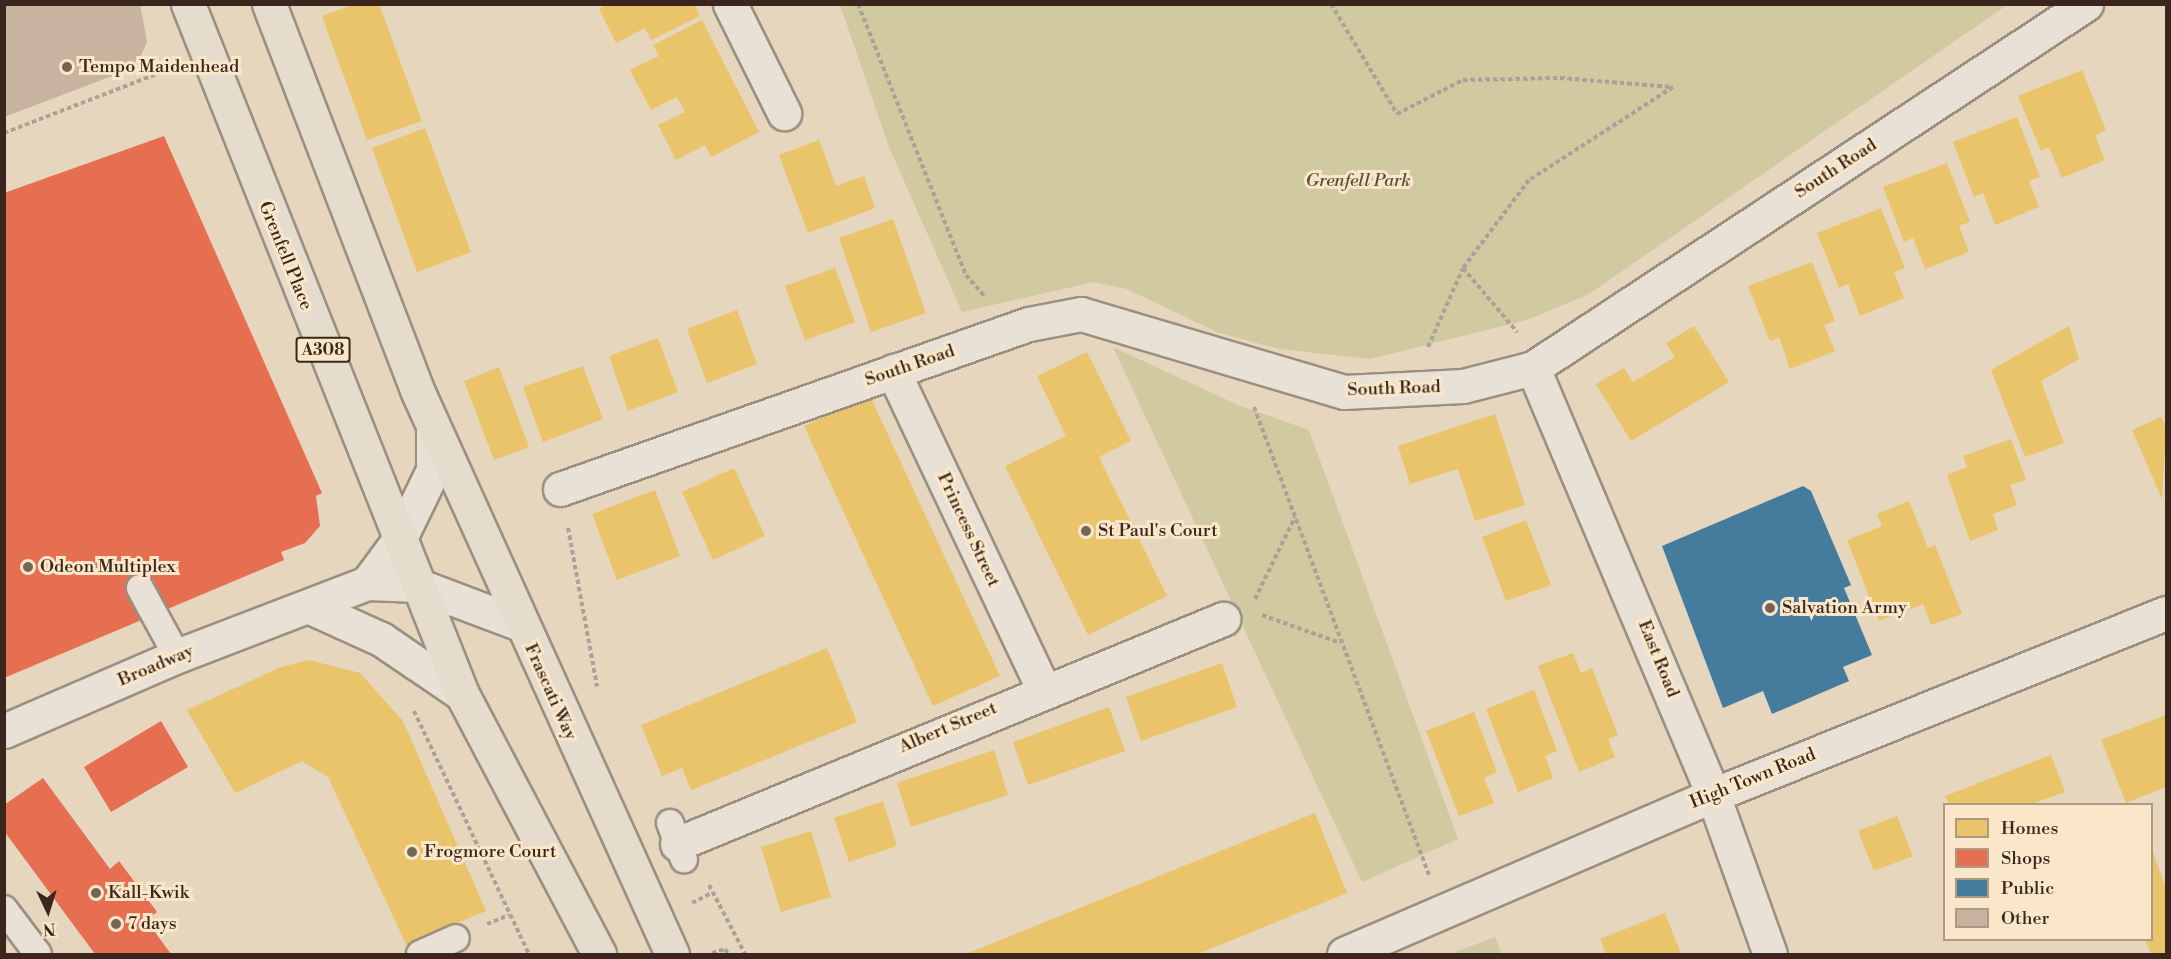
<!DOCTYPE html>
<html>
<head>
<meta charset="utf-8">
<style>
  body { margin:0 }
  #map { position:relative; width:2171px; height:959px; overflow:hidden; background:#e6d6be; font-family:"Libre Bodoni",serif }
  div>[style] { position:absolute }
  .green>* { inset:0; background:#d1c9a0 }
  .homes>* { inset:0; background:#e9c46a }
  .shops>* { inset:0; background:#e76f51 }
  .public>* { inset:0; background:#457b9d }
  .building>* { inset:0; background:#c7b3a0 }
  .path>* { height:4px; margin-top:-2px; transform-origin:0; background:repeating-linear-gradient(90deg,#aaa298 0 4.5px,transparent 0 7.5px) }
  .roads { filter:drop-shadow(2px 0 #9b8f80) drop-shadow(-2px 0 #9b8f80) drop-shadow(0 2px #9b8f80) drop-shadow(0 -2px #9b8f80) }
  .service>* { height:26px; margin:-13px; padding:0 13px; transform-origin:13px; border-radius:13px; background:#e9e1d5 }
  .minor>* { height:33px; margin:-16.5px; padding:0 16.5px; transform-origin:16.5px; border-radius:16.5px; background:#e9e1d5 }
  .primary>* { height:33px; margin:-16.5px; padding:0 16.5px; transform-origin:16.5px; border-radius:16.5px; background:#e6dccd }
  .dots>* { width:16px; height:16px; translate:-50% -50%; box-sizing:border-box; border:3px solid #fae7c9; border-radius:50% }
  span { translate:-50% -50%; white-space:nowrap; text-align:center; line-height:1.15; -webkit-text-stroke:6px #fae7c9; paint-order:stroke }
  .shield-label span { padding:2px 4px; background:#fae7c9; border:2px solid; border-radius:4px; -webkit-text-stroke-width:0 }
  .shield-label { font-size:16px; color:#3a261d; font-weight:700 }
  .poi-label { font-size:18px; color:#3a261d }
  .left { translate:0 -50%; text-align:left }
  .street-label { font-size:18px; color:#3a261d }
  .park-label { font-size:18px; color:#5b4c38; font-style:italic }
  .frame { position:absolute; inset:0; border:6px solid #3a261d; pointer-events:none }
  .legend { position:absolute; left:1943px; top:803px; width:210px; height:138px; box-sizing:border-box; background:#fae7c9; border:2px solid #ad9a84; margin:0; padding:8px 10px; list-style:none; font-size:18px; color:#3a261d }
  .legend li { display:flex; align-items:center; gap:12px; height:30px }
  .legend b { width:30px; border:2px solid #ad9a84 }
  .north { position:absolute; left:18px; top:881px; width:60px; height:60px; -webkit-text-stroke:4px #fae7c9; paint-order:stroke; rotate:176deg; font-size:16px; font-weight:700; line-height:24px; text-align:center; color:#3a261d }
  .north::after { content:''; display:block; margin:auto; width:21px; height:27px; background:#3a261d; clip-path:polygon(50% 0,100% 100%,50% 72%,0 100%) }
</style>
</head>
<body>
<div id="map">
  <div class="green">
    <div style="clip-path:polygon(840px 5px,840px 4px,2007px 5px,1589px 294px,1527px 320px,1370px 359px,1280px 349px,1219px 333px,1127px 289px,1094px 282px,962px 312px,889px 147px)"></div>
    <div style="clip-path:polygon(1113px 347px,1238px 405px,1309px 430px,1458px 839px,1362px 882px)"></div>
    <div style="clip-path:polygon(1495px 937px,1502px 954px,1450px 954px)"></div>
  </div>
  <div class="homes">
    <div style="clip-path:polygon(355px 4px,379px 4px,422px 121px,367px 140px,322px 16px)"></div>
    <div style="clip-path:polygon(607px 4px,694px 4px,700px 16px,651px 40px,645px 28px,616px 43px,599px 9px)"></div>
    <div style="clip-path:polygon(702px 20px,759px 132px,711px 157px,705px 145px,676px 160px,658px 125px,685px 112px,681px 104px,677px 97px,651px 110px,630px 70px,659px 56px,653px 45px)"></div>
    <div style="clip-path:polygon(2082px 70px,2106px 130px,2095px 135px,2105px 160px,2062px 178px,2049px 147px,2041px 151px,2018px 96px)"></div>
    <div style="clip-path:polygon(2017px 117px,2040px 177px,2029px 181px,2039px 207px,1995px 225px,1983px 193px,1974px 197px,1953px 142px)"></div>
    <div style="clip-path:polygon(425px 128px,471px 252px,417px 272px,372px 148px)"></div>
    <div style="clip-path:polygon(819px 140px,836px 186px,864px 176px,875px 208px,808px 233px,779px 155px)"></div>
    <div style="clip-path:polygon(1947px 163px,1970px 222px,1959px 226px,1969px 252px,1925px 269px,1913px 238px,1904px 242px,1883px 187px)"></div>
    <div style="clip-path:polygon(1881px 208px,1905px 268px,1894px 272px,1904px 298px,1860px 316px,1848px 284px,1839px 288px,1817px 233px)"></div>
    <div style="clip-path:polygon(893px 219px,926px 313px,871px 332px,839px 238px)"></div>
    <div style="clip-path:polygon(1812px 262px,1835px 321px,1824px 325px,1835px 351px,1790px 369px,1779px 337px,1770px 341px,1748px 286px)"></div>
    <div style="clip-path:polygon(835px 268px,855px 322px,805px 340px,785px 286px)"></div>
    <div style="clip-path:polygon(737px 310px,757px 364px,707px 383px,687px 329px)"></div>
    <div style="clip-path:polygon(1694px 326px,1729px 382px,1631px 441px,1596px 384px,1624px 368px,1633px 382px,1675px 357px,1666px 343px)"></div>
    <div style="clip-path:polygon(2069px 326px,2079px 359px,2041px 381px,2064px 443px,2025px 457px,1991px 370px)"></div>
    <div style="clip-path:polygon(658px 338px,678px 392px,628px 411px,609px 356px)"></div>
    <div style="clip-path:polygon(1087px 352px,1131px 441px,1099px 457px,1167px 596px,1088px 635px,1005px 466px,1066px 436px,1037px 376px)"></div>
    <div style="clip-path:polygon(583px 366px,603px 419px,543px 442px,523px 387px)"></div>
    <div style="clip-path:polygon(499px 367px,529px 447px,494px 460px,464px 381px)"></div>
    <div style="clip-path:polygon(870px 396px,1000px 676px,933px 706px,804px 426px)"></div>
    <div style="clip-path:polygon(1495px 414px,1525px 505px,1475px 521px,1458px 469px,1410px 484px,1398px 446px)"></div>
    <div style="clip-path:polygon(2161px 417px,2166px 428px,2162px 499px,2132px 430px)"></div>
    <div style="clip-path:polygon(2011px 439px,2026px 480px,2010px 485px,2017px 505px,1993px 514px,1998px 530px,1970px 541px,1947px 475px,1967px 467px,1963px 456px)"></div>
    <div style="clip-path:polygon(734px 468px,765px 536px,713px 560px,682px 492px)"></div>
    <div style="clip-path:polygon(655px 490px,680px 556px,617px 580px,592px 514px)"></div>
    <div style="clip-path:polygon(1909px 501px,1928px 548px,1935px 545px,1962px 614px,1931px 625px,1923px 604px,1879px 621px,1847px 540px,1882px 526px,1877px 514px)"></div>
    <div style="clip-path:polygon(1526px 520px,1551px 585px,1506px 601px,1482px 537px)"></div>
    <div style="clip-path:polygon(827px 648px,857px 722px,691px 790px,682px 768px,662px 776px,641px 725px)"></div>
    <div style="clip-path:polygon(1573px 653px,1581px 673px,1592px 668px,1618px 735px,1608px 739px,1615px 757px,1579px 772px,1538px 666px)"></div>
    <div style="clip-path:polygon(309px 660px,360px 673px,403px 721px,486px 911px,406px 944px,328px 777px,302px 761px,235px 793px,187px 710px,281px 667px)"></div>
    <div style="clip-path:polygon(1222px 663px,1237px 707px,1141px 741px,1126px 697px)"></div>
    <div style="clip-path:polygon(1534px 690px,1557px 751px,1545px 756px,1553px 778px,1518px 792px,1486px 709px)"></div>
    <div style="clip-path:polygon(1109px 707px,1125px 751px,1028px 785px,1013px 742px)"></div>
    <div style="clip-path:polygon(1474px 712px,1497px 772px,1484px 778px,1494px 803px,1459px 816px,1426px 731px)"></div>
    <div style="clip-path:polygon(2166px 715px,2166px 787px,2126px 803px,2101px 740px)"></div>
    <div style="clip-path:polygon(994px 750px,1008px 795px,911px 827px,897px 783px)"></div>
    <div style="clip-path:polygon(2051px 755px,2065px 792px,2031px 804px,1949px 804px,1945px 796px)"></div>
    <div style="clip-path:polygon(883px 801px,897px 846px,849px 862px,834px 818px)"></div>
    <div style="clip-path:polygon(1315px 813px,1347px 893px,1198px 954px,966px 954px)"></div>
    <div style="clip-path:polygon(1897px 816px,1913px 856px,1874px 871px,1858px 831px)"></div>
    <div style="clip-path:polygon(811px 831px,831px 897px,781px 912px,761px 847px)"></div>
    <div style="clip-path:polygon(2152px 849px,2166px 889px,2166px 954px,2151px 954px,2145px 940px,2152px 940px)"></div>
    <div style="clip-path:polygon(1665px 913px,1681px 954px,1606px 954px,1600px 939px)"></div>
  </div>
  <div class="shops">
    <div style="clip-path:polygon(164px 136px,322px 493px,316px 496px,320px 526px,305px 543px,281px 552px,284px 560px,4px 678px,4px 193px)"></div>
    <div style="clip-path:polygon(161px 721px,188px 767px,111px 812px,84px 767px)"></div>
    <div style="clip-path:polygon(43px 778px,110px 869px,119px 861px,157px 912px,146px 920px,171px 954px,95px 954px,4px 831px,4px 805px)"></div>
  </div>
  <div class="public">
    <div style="clip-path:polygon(1803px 486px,1811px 491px,1851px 585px,1844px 588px,1872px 655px,1843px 667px,1849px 681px,1772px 714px,1763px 691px,1723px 708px,1662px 546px)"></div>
  </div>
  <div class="building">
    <div style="clip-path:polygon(4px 4px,140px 4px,147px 42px,139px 60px,120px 73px,4px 117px)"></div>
  </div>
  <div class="path">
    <div style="left:858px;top:4px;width:292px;rotate:68.3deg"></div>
    <div style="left:966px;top:275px;width:30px;rotate:49deg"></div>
    <div style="left:1331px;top:4px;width:128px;rotate:59deg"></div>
    <div style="left:1397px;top:114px;width:74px;rotate:-27.3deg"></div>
    <div style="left:1463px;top:80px;width:97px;rotate:-1.2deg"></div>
    <div style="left:1560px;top:78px;width:113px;rotate:4.6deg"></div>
    <div style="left:1673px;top:87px;width:171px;rotate:147.1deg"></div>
    <div style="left:1529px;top:180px;width:110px;rotate:126.9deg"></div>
    <div style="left:1463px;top:268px;width:84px;rotate:49.8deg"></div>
    <div style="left:4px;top:133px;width:178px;rotate:-21.1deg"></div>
    <div style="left:1428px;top:347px;width:86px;rotate:-66.1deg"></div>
    <div style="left:1254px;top:407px;width:500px;rotate:69.5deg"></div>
    <div style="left:568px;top:528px;width:161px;rotate:79.6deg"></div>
    <div style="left:1255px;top:599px;width:91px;rotate:-64deg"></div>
    <div style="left:1262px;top:615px;width:83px;rotate:19.7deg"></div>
    <div style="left:414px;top:711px;width:269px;rotate:64.7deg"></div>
    <div style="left:709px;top:885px;width:78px;rotate:62.4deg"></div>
    <div style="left:692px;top:903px;width:22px;rotate:-27deg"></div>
    <div style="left:487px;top:924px;width:24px;rotate:-22deg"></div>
    <div style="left:712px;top:953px;width:14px;rotate:-17deg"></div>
    <div style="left:725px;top:949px;width:6px;rotate:59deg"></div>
  </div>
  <div class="roads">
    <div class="service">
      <div style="left:140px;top:588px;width:77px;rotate:61.4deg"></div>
      <div style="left:670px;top:823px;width:39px;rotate:69deg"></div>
      <div style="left:4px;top:909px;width:56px;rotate:52.9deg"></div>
      <div style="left:420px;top:954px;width:39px;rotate:-24deg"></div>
    </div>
    <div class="minor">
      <div style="left:730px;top:4px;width:122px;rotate:63.6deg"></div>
      <div style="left:1533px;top:368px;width:463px;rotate:67.1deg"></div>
      <div style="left:1713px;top:795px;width:169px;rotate:70.3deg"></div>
      <div style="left:893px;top:371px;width:351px;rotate:64.7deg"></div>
      <div style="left:560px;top:489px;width:497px;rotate:-19.4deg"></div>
      <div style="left:1029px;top:324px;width:53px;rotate:-10.9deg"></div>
      <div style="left:1081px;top:314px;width:274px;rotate:16.5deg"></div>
      <div style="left:1344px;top:392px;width:119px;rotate:-2.9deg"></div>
      <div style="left:1463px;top:386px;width:72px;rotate:-14.4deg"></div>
      <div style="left:1533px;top:368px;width:662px;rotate:-33.35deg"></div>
      <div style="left:367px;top:583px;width:54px;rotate:-53.3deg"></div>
      <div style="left:399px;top:540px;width:78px;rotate:-64.1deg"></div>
      <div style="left:433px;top:470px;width:42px;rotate:-90deg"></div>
      <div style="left:310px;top:607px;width:78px;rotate:24.3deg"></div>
      <div style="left:381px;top:639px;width:98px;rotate:34.2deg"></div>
      <div style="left:4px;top:731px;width:189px;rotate:-23.4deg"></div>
      <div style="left:177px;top:656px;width:204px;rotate:-21deg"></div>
      <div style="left:367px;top:583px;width:50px;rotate:2.3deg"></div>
      <div style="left:417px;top:585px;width:110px;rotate:20.7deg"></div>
      <div style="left:677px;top:844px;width:591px;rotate:-22.4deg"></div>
      <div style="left:1344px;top:954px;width:402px;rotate:-23.3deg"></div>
      <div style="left:1713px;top:795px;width:488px;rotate:-21.9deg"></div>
    </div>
    <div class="primary">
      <div style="left:188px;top:4px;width:742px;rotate:68.34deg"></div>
      <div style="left:462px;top:694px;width:294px;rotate:62.2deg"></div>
      <div style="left:269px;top:4px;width:413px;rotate:69deg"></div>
      <div style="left:417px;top:390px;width:619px;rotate:65.67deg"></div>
    </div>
  </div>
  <div class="dots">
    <div style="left:67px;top:67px;background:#766455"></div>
    <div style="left:1086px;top:531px;background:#766455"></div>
    <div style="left:28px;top:567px;background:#766455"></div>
    <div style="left:1770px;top:608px;background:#766455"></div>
    <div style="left:412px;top:852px;background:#766455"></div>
    <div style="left:96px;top:893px;background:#766455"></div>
    <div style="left:116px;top:924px;background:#766455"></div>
  </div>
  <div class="shield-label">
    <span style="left:323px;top:350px">A308</span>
  </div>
  <div class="poi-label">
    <span class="left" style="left:79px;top:67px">Tempo Maidenhead</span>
    <span class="left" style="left:1098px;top:531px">St Paul's Court</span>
    <span class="left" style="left:40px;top:567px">Odeon Multiplex</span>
    <span class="left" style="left:1782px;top:608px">Salvation Army</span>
    <span class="left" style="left:424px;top:852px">Frogmore Court</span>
    <span class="left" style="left:108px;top:893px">Kall-Kwik</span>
    <span class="left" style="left:128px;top:924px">7 days</span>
  </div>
  <div class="street-label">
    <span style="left:1836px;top:169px;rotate:-33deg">South Road</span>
    <span style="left:285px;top:256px;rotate:68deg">Grenfell Place</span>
    <span style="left:910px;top:366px;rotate:-19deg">South Road</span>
    <span style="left:1394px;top:389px;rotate:-2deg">South Road</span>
    <span style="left:968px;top:530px;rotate:65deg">Princess Street</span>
    <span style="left:1658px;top:659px;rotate:68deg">East Road</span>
    <span style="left:156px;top:666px;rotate:-23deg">Broadway</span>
    <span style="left:550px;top:692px;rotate:66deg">Frascati Way</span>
    <span style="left:948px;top:728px;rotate:-23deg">Albert Street</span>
    <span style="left:1753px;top:779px;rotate:-22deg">High Town Road</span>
  </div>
  <div class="park-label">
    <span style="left:1358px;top:181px">Grenfell Park</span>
  </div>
  <div class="frame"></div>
  <ul class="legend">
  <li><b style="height:16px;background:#e9c46a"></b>Homes</li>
  <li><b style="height:16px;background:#e76f51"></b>Shops</li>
  <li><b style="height:16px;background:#457b9d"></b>Public</li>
  <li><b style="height:16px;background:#c7b3a0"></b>Other</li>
  </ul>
  <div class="north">N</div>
</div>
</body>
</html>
